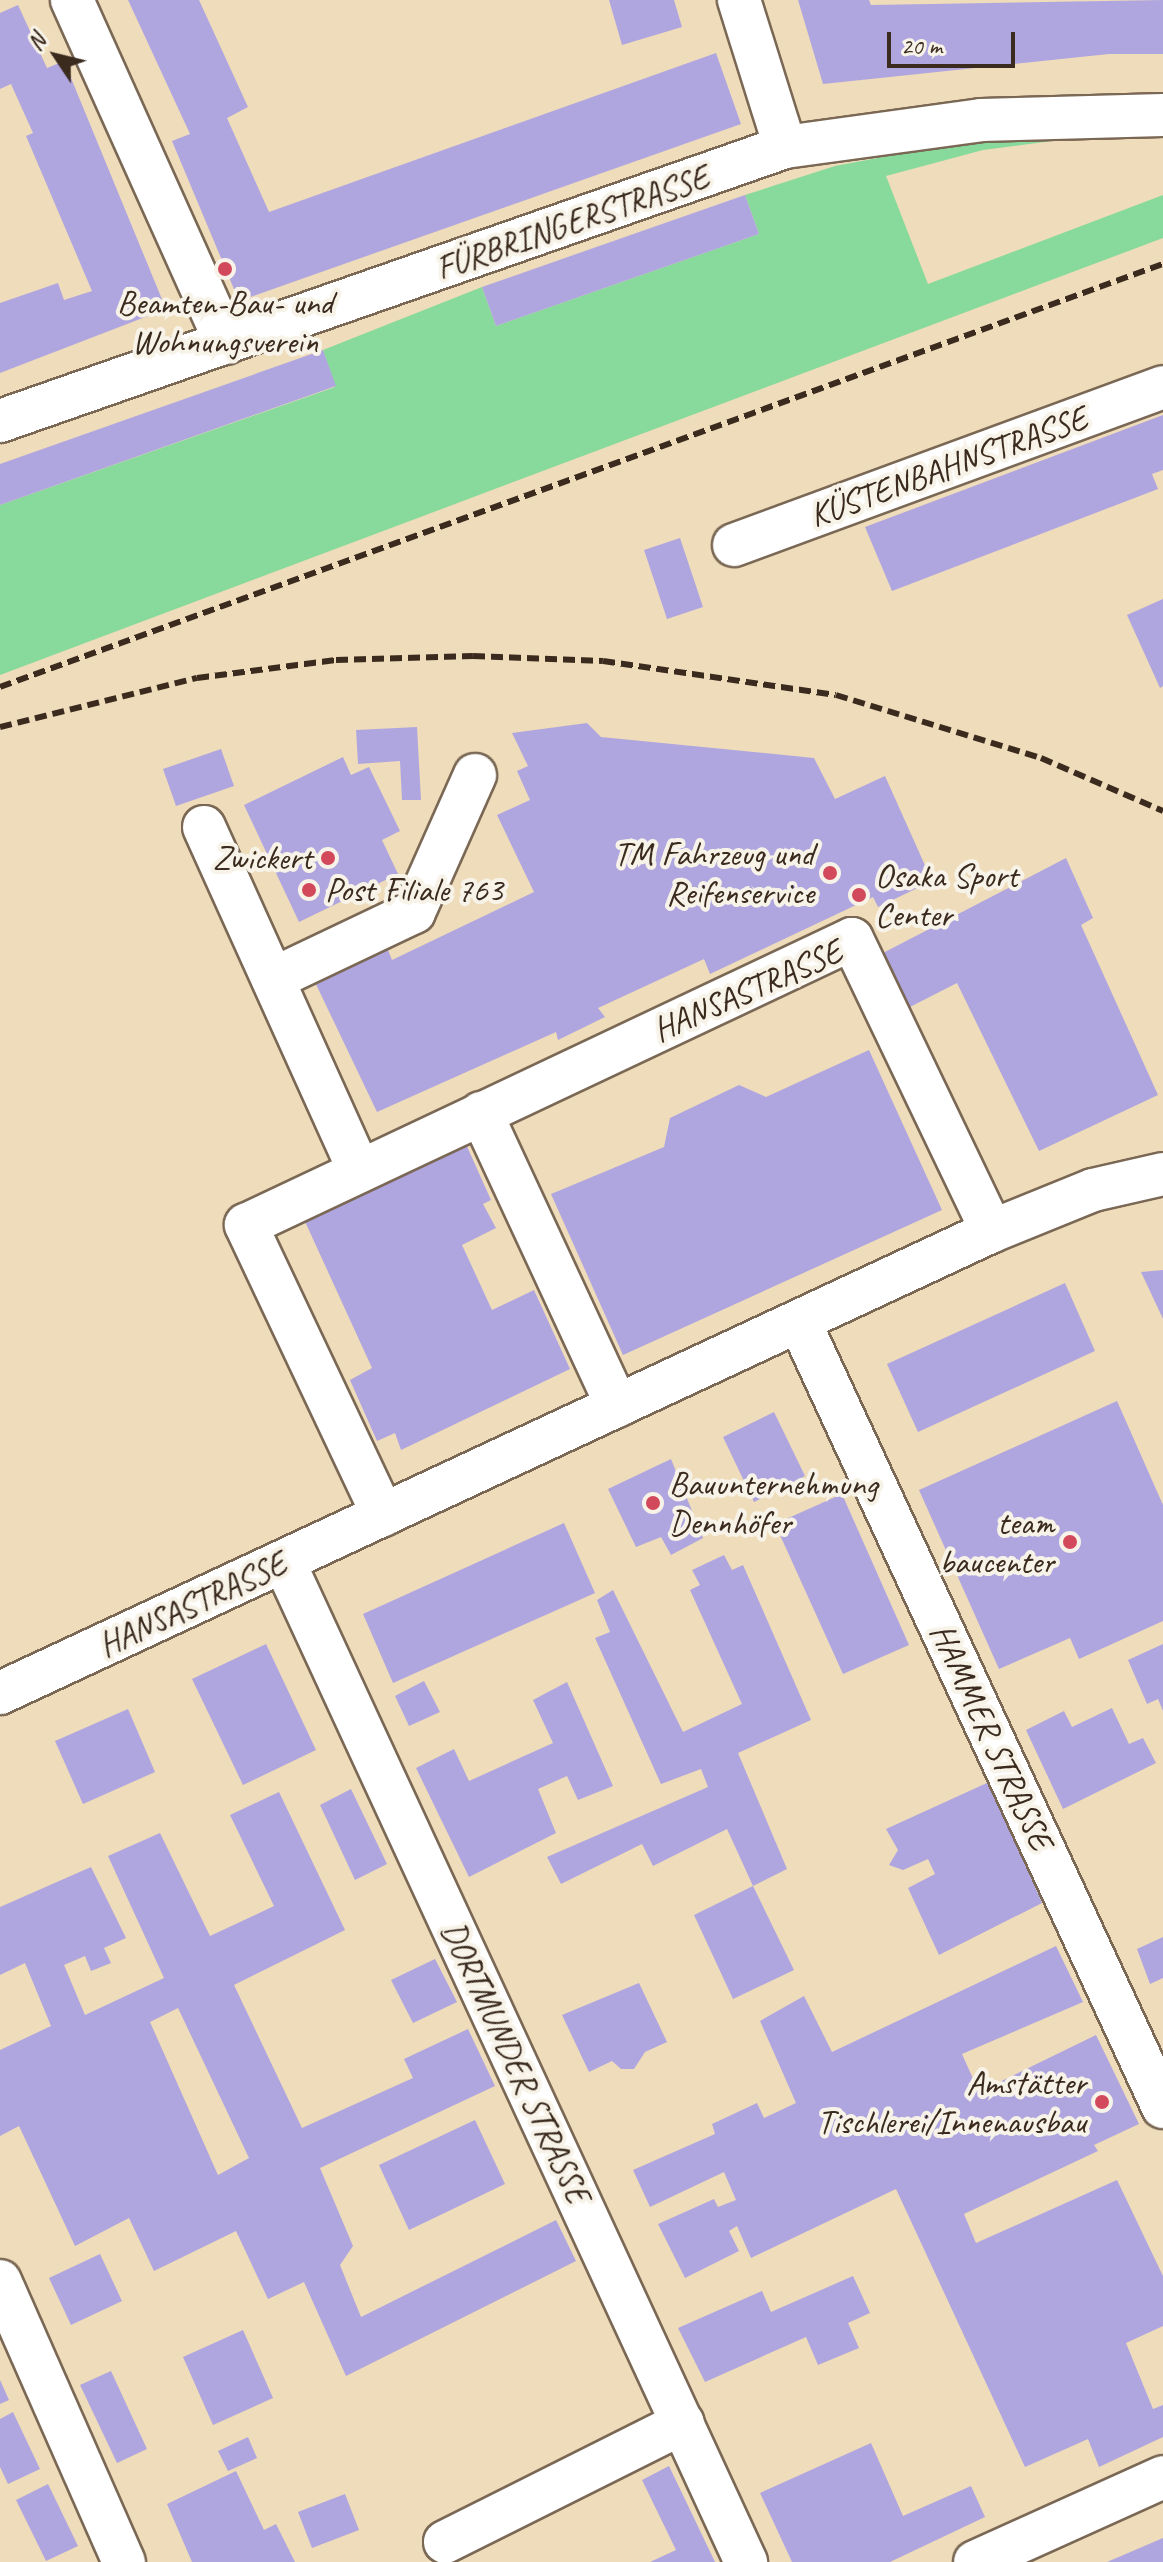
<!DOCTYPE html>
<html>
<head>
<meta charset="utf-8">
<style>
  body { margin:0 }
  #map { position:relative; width:1163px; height:2562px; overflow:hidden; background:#efdcba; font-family:Caveat,sans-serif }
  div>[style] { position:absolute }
  .green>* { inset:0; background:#87da9c }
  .building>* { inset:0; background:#b0a6df }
  .roads { filter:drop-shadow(2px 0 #7a6855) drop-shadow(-2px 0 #7a6855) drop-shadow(0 2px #7a6855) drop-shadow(0 -2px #7a6855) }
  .minor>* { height:42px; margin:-21px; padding:0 21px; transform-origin:21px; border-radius:21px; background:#fff }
  .rail>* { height:6px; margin-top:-3px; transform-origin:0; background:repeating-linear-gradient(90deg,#3b2a1e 0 12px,transparent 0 18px) }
  .dots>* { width:22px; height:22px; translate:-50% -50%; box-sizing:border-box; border:4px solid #f7f3e8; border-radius:50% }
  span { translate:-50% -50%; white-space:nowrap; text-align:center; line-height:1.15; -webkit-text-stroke:8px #f7f3e8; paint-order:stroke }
  .street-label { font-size:34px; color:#3b2a1e }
  .poi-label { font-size:34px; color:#3b2a1e }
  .right { translate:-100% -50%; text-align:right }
  .left { translate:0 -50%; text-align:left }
  .north { position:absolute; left:16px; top:16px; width:80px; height:80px; -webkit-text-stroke:6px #f7f3e8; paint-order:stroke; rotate:305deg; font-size:22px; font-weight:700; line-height:32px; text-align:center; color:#3b2a1e }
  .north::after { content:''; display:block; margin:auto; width:28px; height:36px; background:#3b2a1e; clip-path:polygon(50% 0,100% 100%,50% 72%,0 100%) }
  .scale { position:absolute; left:887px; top:32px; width:128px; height:36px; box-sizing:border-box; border:4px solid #3b2a1e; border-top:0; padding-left:10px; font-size:24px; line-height:28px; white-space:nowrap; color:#3b2a1e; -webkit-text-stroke:6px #f7f3e8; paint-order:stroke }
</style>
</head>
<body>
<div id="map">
  <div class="green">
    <div style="clip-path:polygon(1120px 132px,983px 150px,886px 176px,928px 284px,1163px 195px,1163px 238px,0 675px,0 505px,335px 387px,323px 350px,482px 287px,496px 326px,759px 234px,745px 195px,835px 166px,979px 139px)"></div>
  </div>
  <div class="building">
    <div style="clip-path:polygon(128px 0,199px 0,248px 107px,227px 118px,269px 212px,716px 53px,741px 124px,239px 301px,172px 141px,190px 134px)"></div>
    <div style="clip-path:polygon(609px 0,674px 0,682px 27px,622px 45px)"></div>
    <div style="clip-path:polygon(798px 0,869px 0,871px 5px,1163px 0,1163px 54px,1109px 54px,823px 84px)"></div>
    <div style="clip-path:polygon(18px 5px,47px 68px,64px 61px,166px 309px,0 373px,0 303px,58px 283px,64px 300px,92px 291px,26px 136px,33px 133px,11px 84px,0 89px,0 13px)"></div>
    <div style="clip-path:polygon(745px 195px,759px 234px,496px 326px,482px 287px)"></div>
    <div style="clip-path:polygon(323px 350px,336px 386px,0 505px,0 464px)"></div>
    <div style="clip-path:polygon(1163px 415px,1163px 470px,1152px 474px,1158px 489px,892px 591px,865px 527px)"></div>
    <div style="clip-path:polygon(680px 538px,703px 607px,667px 619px,644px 550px)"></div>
    <div style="clip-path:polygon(1163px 599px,1163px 686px,1160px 688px,1127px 615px)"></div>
    <div style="clip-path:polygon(587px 723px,601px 737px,814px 758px,835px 799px,885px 776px,932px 881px,878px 907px,873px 897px,710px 974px,704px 959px,598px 1008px,605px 1017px,558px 1040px,556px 1032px,377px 1112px,313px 978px,386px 945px,392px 960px,534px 892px,497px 815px,530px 800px,517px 771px,528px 766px,512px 733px)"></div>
    <div style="clip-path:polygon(417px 727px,421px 800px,402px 800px,400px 761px,358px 764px,356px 730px)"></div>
    <div style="clip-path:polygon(221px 749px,234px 786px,176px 806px,163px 769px)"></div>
    <div style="clip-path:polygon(343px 757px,351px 775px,369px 767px,400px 831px,382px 840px,398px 874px,299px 922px,244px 805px)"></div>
    <div style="clip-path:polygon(1066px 858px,1093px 918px,1081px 925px,1158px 1095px,1039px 1151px,957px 983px,908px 1008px,883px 953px)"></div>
    <div style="clip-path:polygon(869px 1050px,942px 1210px,623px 1355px,551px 1194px,664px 1147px,670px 1118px,739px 1085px,766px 1097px)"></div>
    <div style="clip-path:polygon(461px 1133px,491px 1200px,483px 1204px,496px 1228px,462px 1245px,492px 1310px,534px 1290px,570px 1369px,401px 1450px,395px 1433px,377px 1441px,350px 1380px,372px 1368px,302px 1215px)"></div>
    <div style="clip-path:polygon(1163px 1270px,1163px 1319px,1141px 1272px)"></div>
    <div style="clip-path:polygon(1065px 1283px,1095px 1351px,918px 1432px,887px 1364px)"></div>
    <div style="clip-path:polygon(1117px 1401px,1163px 1505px,1163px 1621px,1079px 1659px,1070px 1638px,999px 1669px,919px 1490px)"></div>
    <div style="clip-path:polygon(774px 1412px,805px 1476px,754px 1502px,723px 1437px)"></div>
    <div style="clip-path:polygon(671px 1459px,703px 1538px,671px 1555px,661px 1537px,636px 1547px,608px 1489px)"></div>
    <div style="clip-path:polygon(842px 1494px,909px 1645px,843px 1674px,775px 1524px)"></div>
    <div style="clip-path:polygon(564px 1523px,595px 1593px,393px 1683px,363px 1614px)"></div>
    <div style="clip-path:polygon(724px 1555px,732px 1570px,743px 1565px,811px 1720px,738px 1753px,787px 1869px,753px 1886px,727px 1829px,653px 1866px,642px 1844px,561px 1884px,547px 1857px,708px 1787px,701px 1769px,661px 1784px,595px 1638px,610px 1632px,597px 1600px,613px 1590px,683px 1732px,742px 1704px,690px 1590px,700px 1585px,692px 1570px)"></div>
    <div style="clip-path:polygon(266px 1644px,316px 1750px,243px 1785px,192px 1679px)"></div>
    <div style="clip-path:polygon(1163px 1644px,1163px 1711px,1158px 1699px,1147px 1704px,1128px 1660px)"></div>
    <div style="clip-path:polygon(424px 1681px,440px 1712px,409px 1726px,395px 1696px)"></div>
    <div style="clip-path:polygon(567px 1682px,613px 1786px,578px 1800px,567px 1776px,538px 1789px,556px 1833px,469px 1877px,416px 1768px,454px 1749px,469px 1781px,553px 1743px,533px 1700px)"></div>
    <div style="clip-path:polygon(1112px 1708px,1129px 1744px,1143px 1738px,1156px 1763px,1063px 1809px,1026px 1730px,1064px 1711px,1072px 1727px)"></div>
    <div style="clip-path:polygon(128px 1709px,155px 1772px,83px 1804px,55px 1741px)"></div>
    <div style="clip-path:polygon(989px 1782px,1042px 1903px,939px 1955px,908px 1888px,935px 1874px,928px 1859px,903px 1870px,889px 1865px,898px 1850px,886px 1829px)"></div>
    <div style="clip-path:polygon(351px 1789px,387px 1864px,355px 1880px,320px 1805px)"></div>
    <div style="clip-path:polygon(evenodd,279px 1792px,345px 1930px,234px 1985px,302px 2128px,413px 2078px,404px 2059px,468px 2029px,495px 2086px,320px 2168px,353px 2246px,340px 2265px,361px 2317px,556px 2220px,576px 2261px,346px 2376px,304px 2282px,268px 2299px,236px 2231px,154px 2271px,129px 2218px,75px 2246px,19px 2126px,0 2136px,0 2050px,51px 2026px,25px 1963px,0 1975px,0 1907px,91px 1867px,126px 1938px,104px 1948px,111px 1963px,91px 1971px,85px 1956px,64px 1965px,85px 2015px,164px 1978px,108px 1856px,160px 1833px,210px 1936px,274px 1906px,230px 1815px,279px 1792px,178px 2008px,249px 2158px,218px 2175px,150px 2022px,178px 2008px)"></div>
    <div style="clip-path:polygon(753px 1886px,794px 1970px,733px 1999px,694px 1915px)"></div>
    <div style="clip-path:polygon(1163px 1937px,1163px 1978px,1150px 1984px,1137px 1949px)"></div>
    <div style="clip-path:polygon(1056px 1946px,1083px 2002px,962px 2054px,979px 2092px,1096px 2035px,1139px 2124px,1094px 2145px,1098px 2151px,964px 2214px,976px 2243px,1117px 2180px,1163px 2276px,1163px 2326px,1126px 2343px,1153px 2409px,1163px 2405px,1163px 2437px,1099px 2467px,1088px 2439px,1025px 2467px,896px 2189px,751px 2258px,737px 2226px,729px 2231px,739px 2251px,685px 2278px,658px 2224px,714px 2199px,718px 2207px,736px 2200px,724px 2172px,650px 2207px,633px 2170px,715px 2134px,712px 2124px,757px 2103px,764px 2118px,796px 2103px,760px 2021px,804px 1996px,832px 2052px)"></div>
    <div style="clip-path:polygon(435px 1959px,457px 2002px,413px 2023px,391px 1980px)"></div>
    <div style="clip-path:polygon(639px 1983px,667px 2042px,645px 2052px,634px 2069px,621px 2069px,612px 2061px,589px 2072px,562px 2015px)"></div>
    <div style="clip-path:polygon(475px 2120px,505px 2184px,409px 2230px,379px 2165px)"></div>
    <div style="clip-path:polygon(100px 2254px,122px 2301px,71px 2325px,49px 2278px)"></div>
    <div style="clip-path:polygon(853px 2276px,870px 2313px,848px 2323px,859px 2348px,818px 2365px,806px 2337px,705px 2382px,678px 2328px,762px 2291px,771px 2312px)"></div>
    <div style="clip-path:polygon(243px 2330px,273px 2398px,213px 2425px,183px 2357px)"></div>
    <div style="clip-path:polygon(111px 2371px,147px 2449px,117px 2463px,80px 2385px)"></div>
    <div style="clip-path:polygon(0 2380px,9px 2400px,0 2404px)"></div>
    <div style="clip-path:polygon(13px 2412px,40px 2469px,8px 2484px,0 2467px,0 2419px)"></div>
    <div style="clip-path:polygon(248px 2437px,257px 2458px,228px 2471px,218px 2451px)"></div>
    <div style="clip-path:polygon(871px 2443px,903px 2516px,971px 2486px,985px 2517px,890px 2562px,792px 2562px,760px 2493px)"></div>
    <div style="clip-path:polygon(669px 2466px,715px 2562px,650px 2562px,676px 2550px,642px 2480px)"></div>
    <div style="clip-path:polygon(236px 2471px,264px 2530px,276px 2524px,295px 2562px,192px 2562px,167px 2504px)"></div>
    <div style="clip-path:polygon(48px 2484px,78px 2546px,46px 2561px,16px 2500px)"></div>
    <div style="clip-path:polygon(345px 2494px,359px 2530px,312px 2548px,298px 2512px)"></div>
    <div style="clip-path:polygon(1163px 2538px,1163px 2562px,1107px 2562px)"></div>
  </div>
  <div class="roads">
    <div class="minor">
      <div style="left:72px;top:0;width:376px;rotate:65.8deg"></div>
      <div style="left:739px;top:0;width:154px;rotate:72.6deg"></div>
      <div style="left:0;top:421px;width:831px;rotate:-19.24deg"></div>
      <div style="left:785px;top:147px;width:198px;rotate:-7.8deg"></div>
      <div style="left:981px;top:120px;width:182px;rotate:-1.6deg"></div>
      <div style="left:734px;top:545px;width:457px;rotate:-20.2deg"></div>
      <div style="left:204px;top:827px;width:377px;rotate:65.7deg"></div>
      <div style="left:273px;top:979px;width:156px;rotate:-25.4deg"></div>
      <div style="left:414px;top:912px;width:150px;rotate:-66deg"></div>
      <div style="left:481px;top:1113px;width:323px;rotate:65.1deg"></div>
      <div style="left:800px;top:1323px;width:864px;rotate:65.16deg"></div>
      <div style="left:383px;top:1515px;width:321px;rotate:-115.3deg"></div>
      <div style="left:246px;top:1225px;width:670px;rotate:-25.26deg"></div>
      <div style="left:852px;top:939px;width:324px;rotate:64.4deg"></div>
      <div style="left:284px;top:1562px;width:1102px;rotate:65.2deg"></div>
      <div style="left:0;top:1693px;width:1094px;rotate:-24.97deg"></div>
      <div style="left:992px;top:1231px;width:109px;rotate:-22.1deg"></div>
      <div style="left:1093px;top:1190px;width:72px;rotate:-12.9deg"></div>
      <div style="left:0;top:2281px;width:307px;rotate:66.2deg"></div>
      <div style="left:445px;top:2542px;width:266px;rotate:-26.6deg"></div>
      <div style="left:975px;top:2562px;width:206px;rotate:-24.3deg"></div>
    </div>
  </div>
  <div class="rail">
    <div style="left:0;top:687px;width:1238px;rotate:-19.99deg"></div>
    <div style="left:0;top:727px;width:203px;rotate:-14deg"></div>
    <div style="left:197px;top:678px;width:140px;rotate:-7.4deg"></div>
    <div style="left:336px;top:660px;width:137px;rotate:-1.7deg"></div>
    <div style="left:473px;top:656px;width:130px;rotate:2.2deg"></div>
    <div style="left:603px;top:661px;width:235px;rotate:8.3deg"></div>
    <div style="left:836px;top:695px;width:214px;rotate:17.1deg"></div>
    <div style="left:1041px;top:758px;width:133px;rotate:23.5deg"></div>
  </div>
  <div class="dots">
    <div style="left:225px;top:269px;background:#d1495b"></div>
    <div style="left:328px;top:858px;background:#d1495b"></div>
    <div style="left:830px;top:873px;background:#d1495b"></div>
    <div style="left:309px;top:890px;background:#d1495b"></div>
    <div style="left:859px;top:895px;background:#d1495b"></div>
    <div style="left:653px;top:1503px;background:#d1495b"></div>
    <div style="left:1070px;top:1542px;background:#d1495b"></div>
    <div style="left:1102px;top:2102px;background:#d1495b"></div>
  </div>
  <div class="street-label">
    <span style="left:572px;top:222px;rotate:-19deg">FÜRBRINGERSTRASSE</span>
    <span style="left:948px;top:466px;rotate:-20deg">KÜSTENBAHNSTRASSE</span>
    <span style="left:747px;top:990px;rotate:-24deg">HANSASTRASSE</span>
    <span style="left:192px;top:1604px;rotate:-25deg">HANSASTRASSE</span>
    <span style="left:992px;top:1736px;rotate:65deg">HAMMER STRASSE</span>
    <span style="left:516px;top:2062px;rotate:65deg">DORTMUNDER STRASSE</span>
  </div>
  <div class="poi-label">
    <span style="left:225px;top:322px">Beamten-Bau- und<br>Wohnungsverein</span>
    <span class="right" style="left:814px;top:873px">TM Fahrzeug und<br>Reifenservice</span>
    <span class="right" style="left:312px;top:858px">Zwickert</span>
    <span class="left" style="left:875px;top:895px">Osaka Sport<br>Center</span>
    <span class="left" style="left:325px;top:890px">Post Filiale 763</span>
    <span class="left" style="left:669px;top:1503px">Bauunternehmung<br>Dennhöfer</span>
    <span class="right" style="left:1054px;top:1542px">team<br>baucenter</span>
    <span class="right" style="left:1086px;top:2102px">Amstätter<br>Tischlerei/Innenausbau</span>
  </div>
  <div class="north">N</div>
  <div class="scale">20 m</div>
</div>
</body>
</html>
